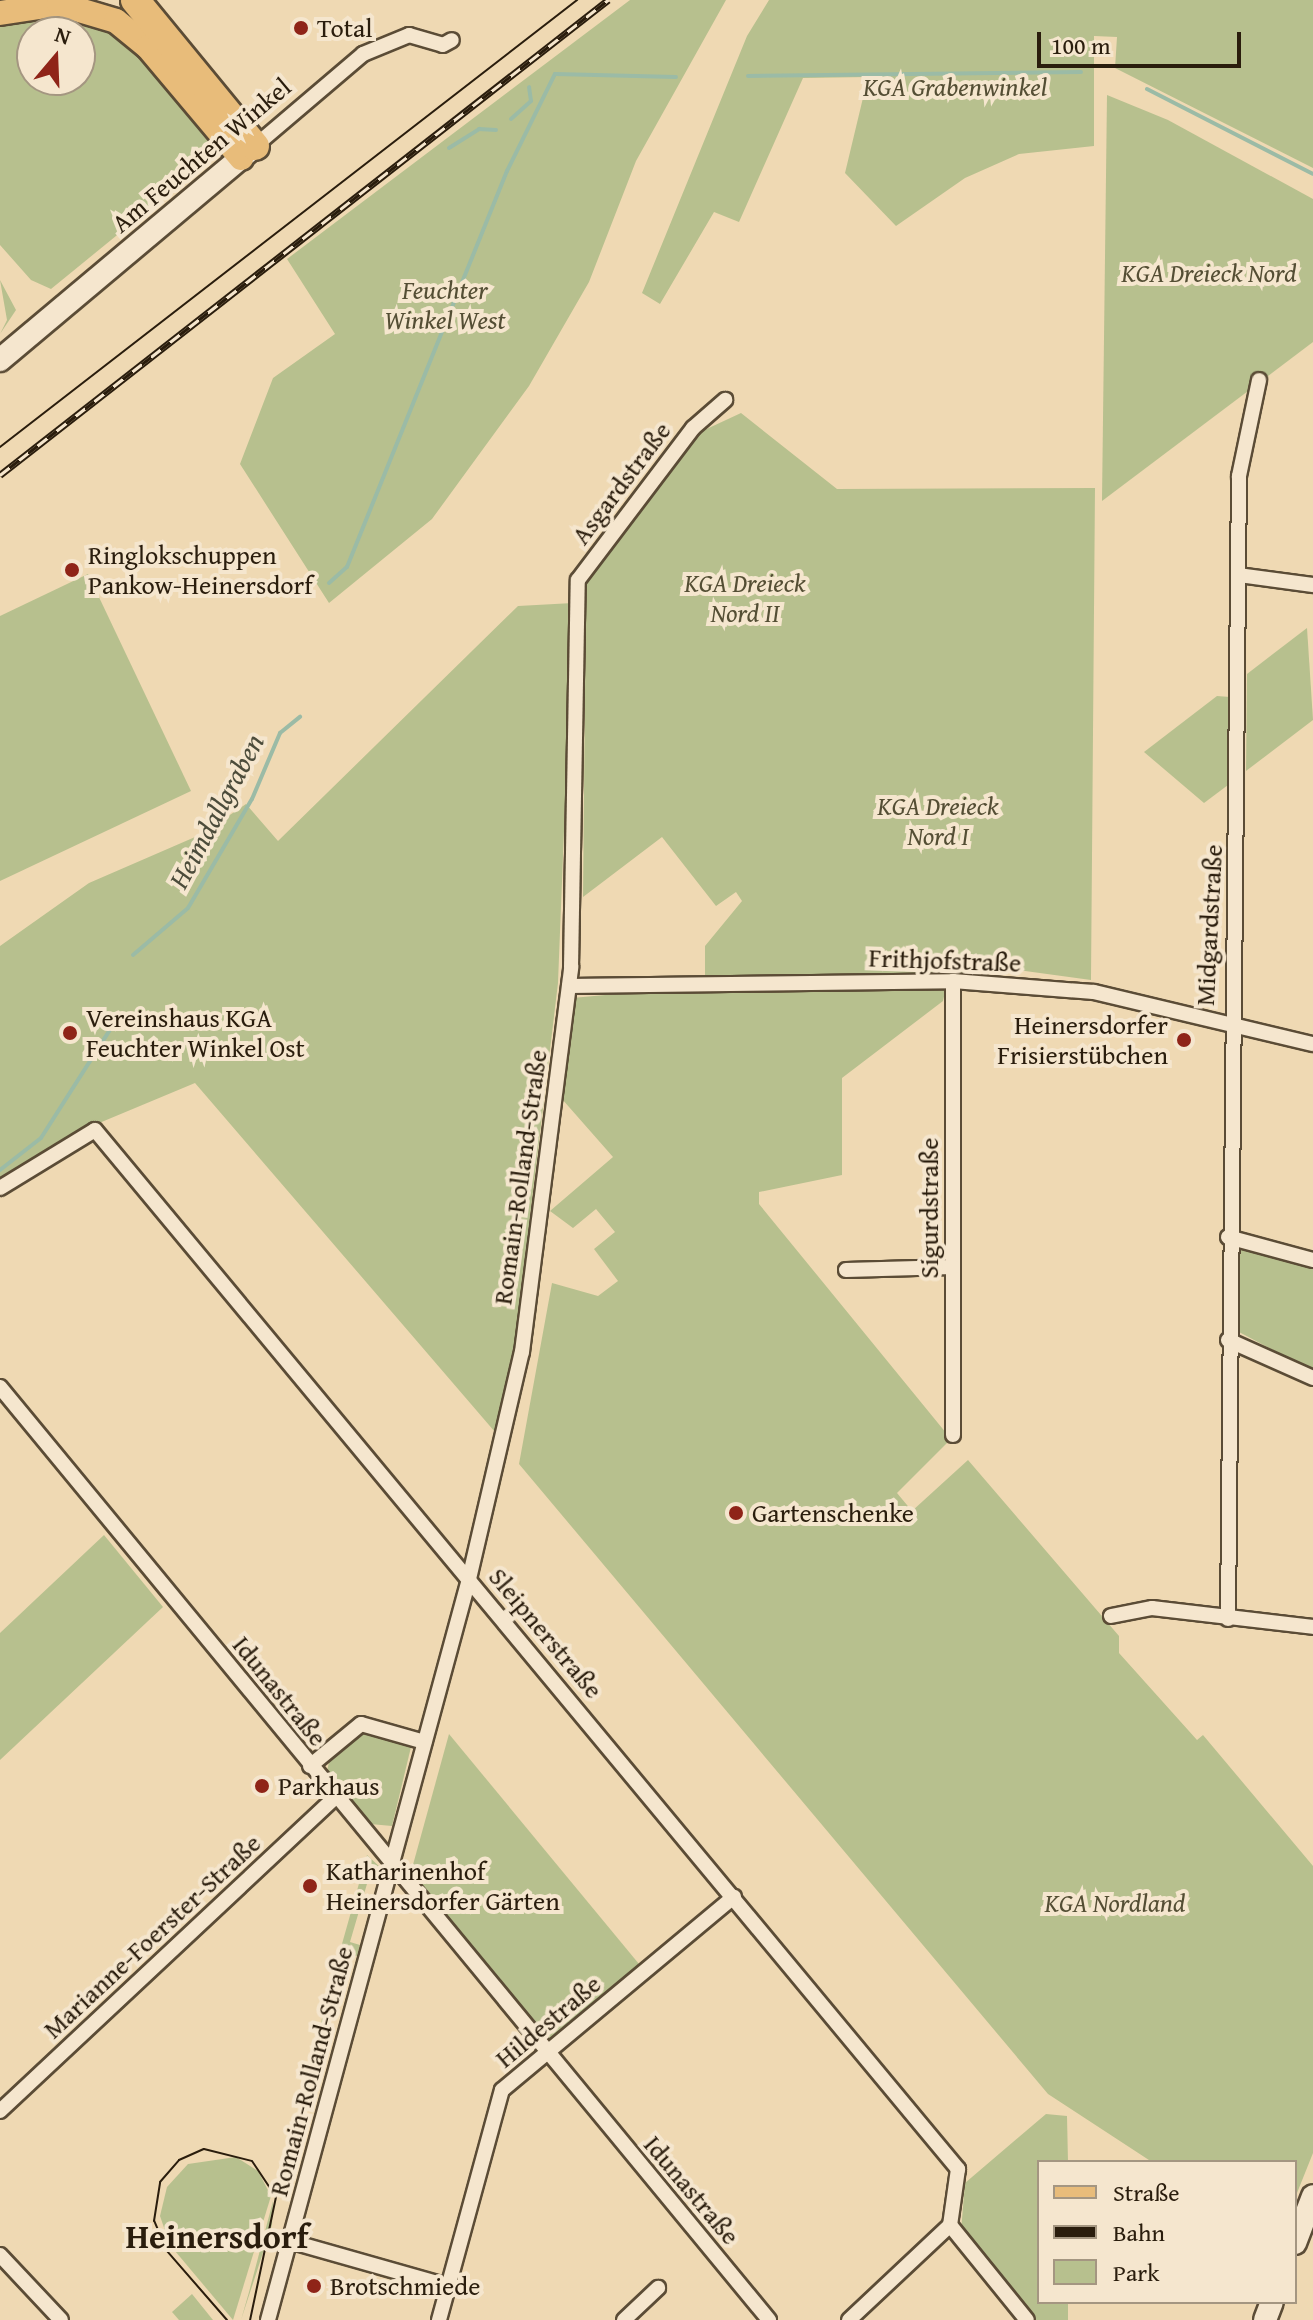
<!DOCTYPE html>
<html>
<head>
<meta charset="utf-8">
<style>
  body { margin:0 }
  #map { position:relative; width:1313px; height:2320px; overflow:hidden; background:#efd9b3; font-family:"Gentium Book Plus",serif }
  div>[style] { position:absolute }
  .green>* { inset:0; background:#b7c08e }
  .stream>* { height:4px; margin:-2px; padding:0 2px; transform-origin:2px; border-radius:2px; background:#9bbba6 }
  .roads { filter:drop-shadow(2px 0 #5b4c36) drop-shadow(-2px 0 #5b4c36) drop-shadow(0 2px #5b4c36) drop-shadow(0 -2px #5b4c36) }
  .street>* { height:14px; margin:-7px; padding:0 7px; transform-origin:7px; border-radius:7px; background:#f5e6ce }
  .secondary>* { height:22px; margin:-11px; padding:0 11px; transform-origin:11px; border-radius:11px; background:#f5e6ce }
  .primary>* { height:24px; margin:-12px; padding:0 12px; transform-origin:12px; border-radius:12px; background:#e8bc7a }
  .highway>* { height:28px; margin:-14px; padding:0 14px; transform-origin:14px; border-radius:14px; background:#e8bc7a }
  .tram>* { height:2px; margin:-1px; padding:0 1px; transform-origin:1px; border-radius:1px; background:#2a1d0d }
  .rail>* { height:7px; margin-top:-3.5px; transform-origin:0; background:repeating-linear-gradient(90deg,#f5e6ce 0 12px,#2a1d0d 0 24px); box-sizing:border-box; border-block:2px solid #2a1d0d }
  .dots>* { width:22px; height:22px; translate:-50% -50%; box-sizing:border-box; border:4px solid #f5e6ce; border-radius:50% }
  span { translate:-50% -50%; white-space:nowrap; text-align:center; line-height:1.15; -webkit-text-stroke:8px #f5e6ce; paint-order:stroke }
  .poi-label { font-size:26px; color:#2a1d0d }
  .left { translate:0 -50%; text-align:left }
  .right { translate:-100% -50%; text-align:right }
  .park-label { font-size:26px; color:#544e34; font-style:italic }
  .street-label { font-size:26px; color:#2a1d0d }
  .water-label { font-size:28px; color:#4c4c3b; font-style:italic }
  .district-label { font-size:34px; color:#2a1d0d; font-weight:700 }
  .legend { position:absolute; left:1037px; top:2160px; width:260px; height:144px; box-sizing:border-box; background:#f5e6ce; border:2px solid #a49681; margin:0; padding:10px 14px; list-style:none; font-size:24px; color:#2a1d0d }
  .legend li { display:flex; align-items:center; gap:16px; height:40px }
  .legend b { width:40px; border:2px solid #a49681 }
  .north { position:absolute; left:16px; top:16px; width:80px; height:80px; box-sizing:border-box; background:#f5e6ce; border:2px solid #a49681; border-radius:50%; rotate:19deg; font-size:22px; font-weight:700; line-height:32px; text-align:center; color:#2a1d0d }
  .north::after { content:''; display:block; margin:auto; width:28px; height:36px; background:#8f2418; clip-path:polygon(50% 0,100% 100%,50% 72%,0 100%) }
  .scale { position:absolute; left:1037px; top:32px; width:204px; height:36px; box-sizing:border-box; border:4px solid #2a1d0d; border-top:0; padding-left:10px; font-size:24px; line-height:28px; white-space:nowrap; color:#2a1d0d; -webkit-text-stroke:6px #f5e6ce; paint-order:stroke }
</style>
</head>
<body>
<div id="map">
  <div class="green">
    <div style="clip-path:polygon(630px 0,726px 0,636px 161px,589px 282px,529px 386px,432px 519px,329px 603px,240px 464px,273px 378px,335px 334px,287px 259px)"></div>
    <div style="clip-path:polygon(769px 0,1313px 0,1313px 168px,1115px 68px,1117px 37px,1094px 36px,1094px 146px,1019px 154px,965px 178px,896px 226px,845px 173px,868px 77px,803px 78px,739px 222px,714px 212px,660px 304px,642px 293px,747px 36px)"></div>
    <div style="clip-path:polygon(evenodd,31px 14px,84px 17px,131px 42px,212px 141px,203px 165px,51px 289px,31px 280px,0 245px,0 22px,31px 14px,32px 32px,80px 32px,80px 80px,32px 80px,32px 32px)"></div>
    <div style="clip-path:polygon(1107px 95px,1168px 120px,1313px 199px,1313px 342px,1102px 501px)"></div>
    <div style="clip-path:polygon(0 280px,16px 310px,0 334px,7px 320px)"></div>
    <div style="clip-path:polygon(741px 413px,837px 489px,1095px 488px,1091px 980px,989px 966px,948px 979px,943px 1001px,842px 1078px,842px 1175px,759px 1192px,759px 1204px,951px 1439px,897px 1493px,912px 1511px,968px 1460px,1119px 1636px,1119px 1653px,1197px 1740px,1203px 1735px,1313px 1866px,1313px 2153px,1295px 2198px,1295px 2162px,1152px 2162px,1048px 2094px,519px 1464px,552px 1283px,598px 1296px,618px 1281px,594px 1249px,615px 1232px,596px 1209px,573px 1228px,550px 1211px,613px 1157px,562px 1099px,572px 998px,705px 986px,705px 946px,742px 901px,736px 892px,716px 906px,662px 837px,583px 897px,586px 583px,698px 433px)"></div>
    <div style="clip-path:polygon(88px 574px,191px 791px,0 881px,0 616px)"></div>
    <div style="clip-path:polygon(573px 603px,558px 983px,515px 1342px,495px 1432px,195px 1083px,92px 1126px,0 1182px,0 946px,89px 883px,202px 834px,246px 804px,278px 841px,518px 606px)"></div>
    <div style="clip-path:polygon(1307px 628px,1313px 720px,1246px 771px,1247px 674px)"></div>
    <div style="clip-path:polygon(1217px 696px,1230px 697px,1228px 785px,1204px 803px,1144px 752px)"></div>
    <div style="clip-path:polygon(1239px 1246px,1313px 1267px,1313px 1371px,1239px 1332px)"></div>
    <div style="clip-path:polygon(104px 1535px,163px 1607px,0 1760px,0 1633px)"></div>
    <div style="clip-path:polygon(359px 1733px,411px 1747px,392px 1826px,370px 1824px,327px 1771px,330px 1758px)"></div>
    <div style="clip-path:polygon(449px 1734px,639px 1964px,549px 2040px,411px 1872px)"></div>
    <div style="clip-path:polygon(367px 1855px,381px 1868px,379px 1879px,369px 1877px,350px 1942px,360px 1945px,357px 1956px,340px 1951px)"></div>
    <div style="clip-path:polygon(338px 1959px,346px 1962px,318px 2065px,310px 2063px)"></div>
    <div style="clip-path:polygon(1046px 2114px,1067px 2116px,1068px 2162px,1039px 2162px,1039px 2302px,1068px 2302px,1068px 2320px,1035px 2320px,961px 2231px,965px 2183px)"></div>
    <div style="clip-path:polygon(236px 2157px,258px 2171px,271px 2196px,233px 2320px,170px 2245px,160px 2216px,167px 2187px,188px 2164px)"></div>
    <div style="clip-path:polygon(273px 2201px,272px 2225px,241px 2320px,249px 2292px)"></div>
    <div style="clip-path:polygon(192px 2294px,213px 2320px,179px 2320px,172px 2312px)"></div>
  </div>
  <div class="stream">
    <div style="left:748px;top:76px;width:333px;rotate:-0.7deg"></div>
    <div style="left:1147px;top:89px;width:186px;rotate:27.1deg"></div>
    <div style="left:511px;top:119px;width:27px;rotate:-42deg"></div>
    <div style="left:531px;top:101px;width:14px;rotate:-98deg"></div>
    <div style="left:449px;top:148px;width:36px;rotate:-32deg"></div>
    <div style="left:479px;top:129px;width:17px;rotate:3deg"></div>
    <div style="left:329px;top:583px;width:24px;rotate:-42deg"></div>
    <div style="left:347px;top:567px;width:427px;rotate:-68deg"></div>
    <div style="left:507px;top:171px;width:108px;rotate:-63.7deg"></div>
    <div style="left:555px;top:74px;width:121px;rotate:1.4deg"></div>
    <div style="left:133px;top:955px;width:72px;rotate:-40.5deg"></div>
    <div style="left:188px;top:908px;width:126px;rotate:-59.6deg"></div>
    <div style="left:252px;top:799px;width:72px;rotate:-67deg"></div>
    <div style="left:280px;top:733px;width:26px;rotate:-39deg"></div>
    <div style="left:0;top:1170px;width:52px;rotate:-38deg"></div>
    <div style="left:41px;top:1138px;width:130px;rotate:-57.5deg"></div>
  </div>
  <div class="roads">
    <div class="street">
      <div style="left:255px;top:146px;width:142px;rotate:-40.4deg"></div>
      <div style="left:363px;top:54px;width:50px;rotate:-22.4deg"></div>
      <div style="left:409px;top:35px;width:35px;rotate:16deg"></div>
      <div style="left:443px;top:45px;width:10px;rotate:-29deg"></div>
      <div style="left:1239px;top:575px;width:75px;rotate:7.7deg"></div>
      <div style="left:953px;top:981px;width:454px;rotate:90deg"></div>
      <div style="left:569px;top:986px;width:384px;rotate:-0.7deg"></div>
      <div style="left:953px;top:981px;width:141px;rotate:4.5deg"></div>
      <div style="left:1094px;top:992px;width:225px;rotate:13.4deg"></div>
      <div style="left:0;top:1188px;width:111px;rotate:-31.4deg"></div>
      <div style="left:95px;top:1130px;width:1351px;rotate:50.29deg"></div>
      <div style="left:958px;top:2169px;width:57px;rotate:98.1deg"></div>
      <div style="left:950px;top:2225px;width:122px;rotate:51deg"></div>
      <div style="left:1228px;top:1237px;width:88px;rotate:15.1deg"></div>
      <div style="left:846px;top:1270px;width:107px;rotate:-1.6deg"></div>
      <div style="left:1228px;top:1340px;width:93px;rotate:24.1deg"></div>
      <div style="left:0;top:1387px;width:1209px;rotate:50.5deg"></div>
      <div style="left:1111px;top:1616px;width:42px;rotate:-11deg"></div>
      <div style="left:1152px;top:1608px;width:162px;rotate:6.7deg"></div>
      <div style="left:1228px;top:1619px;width:1143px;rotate:-89.45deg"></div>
      <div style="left:1239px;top:476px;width:98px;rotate:-78.2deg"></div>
      <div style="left:310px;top:1766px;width:66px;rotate:-39.5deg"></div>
      <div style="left:361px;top:1724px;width:66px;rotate:15.9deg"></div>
      <div style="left:0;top:2111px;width:460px;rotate:-43.1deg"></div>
      <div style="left:289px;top:2241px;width:165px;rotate:15.8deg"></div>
      <div style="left:0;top:2255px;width:89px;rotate:46.8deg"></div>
      <div style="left:268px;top:2320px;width:768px;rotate:-74.82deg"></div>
      <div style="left:469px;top:1579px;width:233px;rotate:-76.9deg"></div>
      <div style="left:522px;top:1352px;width:388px;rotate:-82.7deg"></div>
      <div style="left:571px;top:967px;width:387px;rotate:-89deg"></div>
      <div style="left:578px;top:580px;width:191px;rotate:-52.9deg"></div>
      <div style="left:693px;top:428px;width:43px;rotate:-41.2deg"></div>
      <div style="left:439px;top:2320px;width:238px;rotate:-74.7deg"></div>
      <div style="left:502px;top:2090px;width:302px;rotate:-39.8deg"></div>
      <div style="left:624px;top:2320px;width:47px;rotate:-43.3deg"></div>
      <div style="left:849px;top:2320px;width:139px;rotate:-43.2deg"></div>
    </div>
    <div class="secondary">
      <div style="left:0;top:360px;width:331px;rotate:-40deg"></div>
      <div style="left:1295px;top:2243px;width:50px;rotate:-69deg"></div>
      <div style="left:1265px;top:2320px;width:19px;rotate:-69deg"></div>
    </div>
    <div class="primary">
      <div style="left:0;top:13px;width:60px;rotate:-8.7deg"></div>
      <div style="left:59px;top:4px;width:59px;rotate:16.6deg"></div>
      <div style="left:116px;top:21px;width:41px;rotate:39.1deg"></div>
      <div style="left:148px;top:47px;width:145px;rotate:50deg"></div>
    </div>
    <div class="highway">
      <div style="left:135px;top:0;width:189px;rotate:50.6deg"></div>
    </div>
  </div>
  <div class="tram">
    <div style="left:0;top:447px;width:730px;rotate:-37.76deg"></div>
    <div style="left:227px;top:2320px;width:91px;rotate:-131deg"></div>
    <div style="left:167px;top:2251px;width:33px;rotate:-113deg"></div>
    <div style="left:154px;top:2221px;width:39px;rotate:-81deg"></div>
    <div style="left:160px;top:2182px;width:29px;rotate:-49deg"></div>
    <div style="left:179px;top:2160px;width:27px;rotate:-24deg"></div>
    <div style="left:204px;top:2149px;width:49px;rotate:14deg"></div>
    <div style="left:252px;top:2161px;width:43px;rotate:56.3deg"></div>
    <div style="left:276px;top:2197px;width:126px;rotate:101.9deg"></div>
  </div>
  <div class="rail">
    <div style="left:0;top:475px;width:772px;rotate:-38deg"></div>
  </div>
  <div class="dots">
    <div style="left:301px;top:28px;background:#8f2418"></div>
    <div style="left:72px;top:570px;background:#8f2418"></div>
    <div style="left:70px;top:1033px;background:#8f2418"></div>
    <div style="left:1184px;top:1040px;background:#8f2418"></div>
    <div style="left:736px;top:1513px;background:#8f2418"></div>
    <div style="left:262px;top:1786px;background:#8f2418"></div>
    <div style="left:310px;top:1886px;background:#8f2418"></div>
    <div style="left:314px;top:2286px;background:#8f2418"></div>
  </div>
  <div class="poi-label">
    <span class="left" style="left:317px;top:28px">Total</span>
    <span class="left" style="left:88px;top:570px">Ringlokschuppen<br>Pankow-Heinersdorf</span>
    <span class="left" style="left:86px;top:1033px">Vereinshaus KGA<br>Feuchter Winkel Ost</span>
    <span class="right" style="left:1168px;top:1040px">Heinersdorfer<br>Frisierstübchen</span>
    <span class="left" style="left:752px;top:1513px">Gartenschenke</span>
    <span class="left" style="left:278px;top:1786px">Parkhaus</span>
    <span class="left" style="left:326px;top:1886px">Katharinenhof<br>Heinersdorfer Gärten</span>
    <span class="left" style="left:330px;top:2286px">Brotschmiede</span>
  </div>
  <div class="park-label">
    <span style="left:955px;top:87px">KGA Grabenwinkel</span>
    <span style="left:1209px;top:273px">KGA Dreieck Nord</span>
    <span style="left:445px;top:305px">Feuchter<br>Winkel West</span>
    <span style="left:745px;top:598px">KGA Dreieck<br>Nord II</span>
    <span style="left:938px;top:821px">KGA Dreieck<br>Nord I</span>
    <span style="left:1115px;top:1903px">KGA Nordland</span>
  </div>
  <div class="street-label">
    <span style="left:201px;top:155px;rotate:-40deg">Am Feuchten Winkel</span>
    <span style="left:621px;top:483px;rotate:-53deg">Asgardstraße</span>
    <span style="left:1209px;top:925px;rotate:-87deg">Midgardstraße</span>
    <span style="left:945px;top:960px;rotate:2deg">Frithjofstraße</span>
    <span style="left:520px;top:1177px;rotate:-82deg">Romain-Rolland-Straße</span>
    <span style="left:929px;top:1208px;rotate:-90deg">Sigurdstraße</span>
    <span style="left:546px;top:1633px;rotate:50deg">Sleipnerstraße</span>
    <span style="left:280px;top:1691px;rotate:51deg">Idunastraße</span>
    <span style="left:152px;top:1936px;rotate:-43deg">Marianne-Foerster-Straße</span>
    <span style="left:548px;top:2021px;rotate:-40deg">Hildestraße</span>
    <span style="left:311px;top:2071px;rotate:-75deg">Romain-Rolland-Straße</span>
    <span style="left:692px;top:2190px;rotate:50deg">Idunastraße</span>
  </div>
  <div class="water-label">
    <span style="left:216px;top:811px;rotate:-62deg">Heimdallgraben</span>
  </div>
  <div class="district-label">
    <span style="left:217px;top:2236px">Heinersdorf</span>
  </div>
  <ul class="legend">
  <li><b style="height:10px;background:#e8bc7a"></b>Straße</li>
  <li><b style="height:10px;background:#2a1d0d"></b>Bahn</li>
  <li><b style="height:22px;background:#b7c08e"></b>Park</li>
  </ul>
  <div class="north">N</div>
  <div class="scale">100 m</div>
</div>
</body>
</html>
